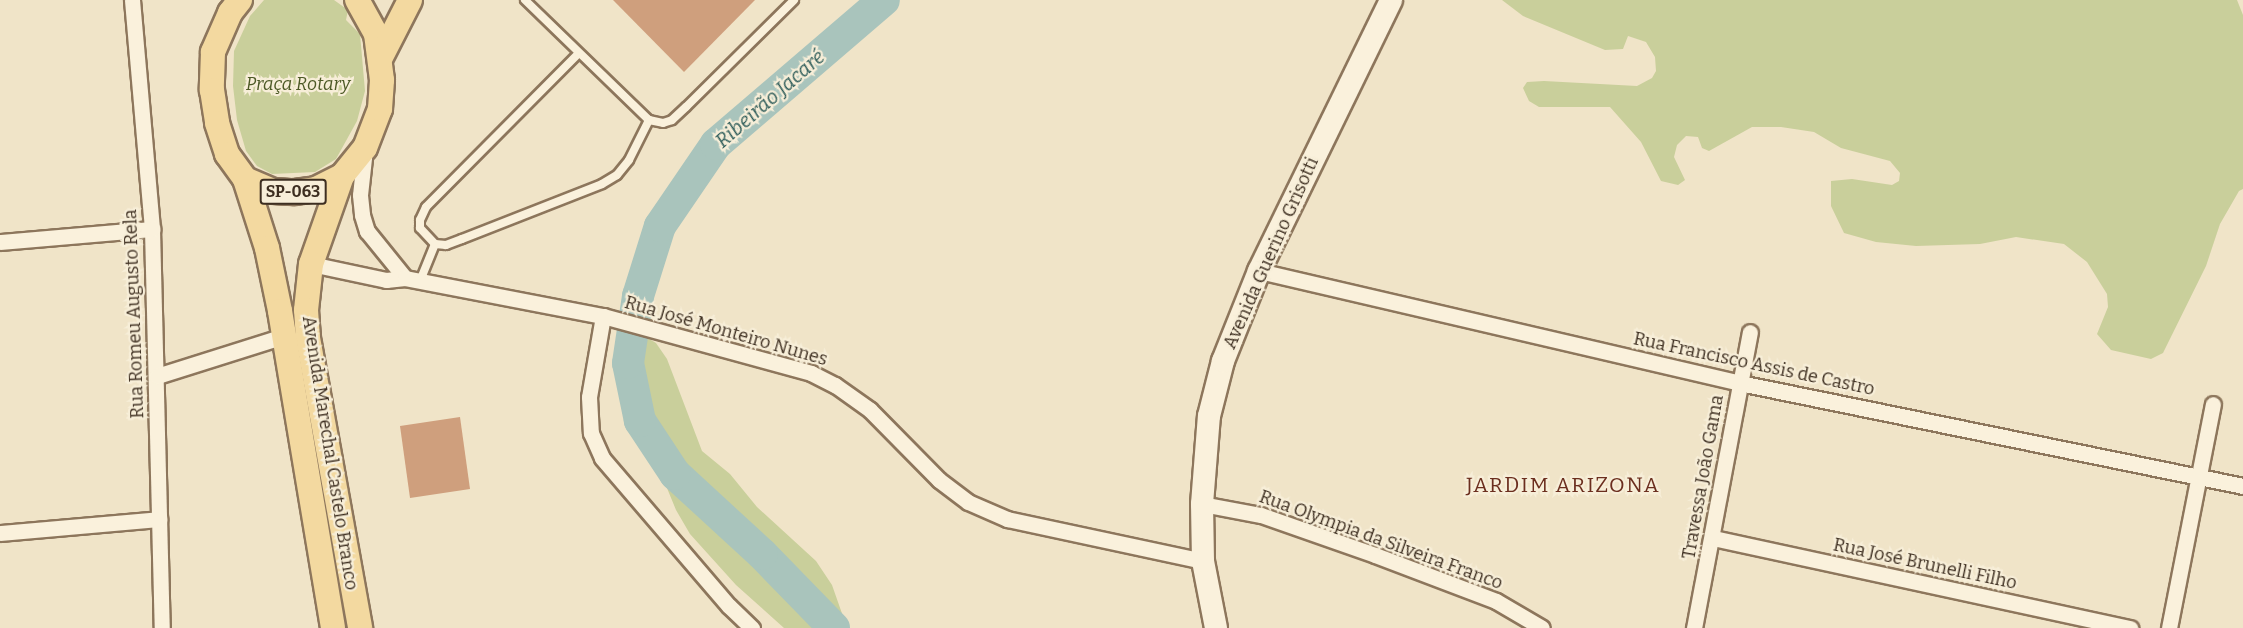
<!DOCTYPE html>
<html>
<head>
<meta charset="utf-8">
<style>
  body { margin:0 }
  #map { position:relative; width:2243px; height:628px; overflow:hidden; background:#f0e4c8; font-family:Bitter,serif }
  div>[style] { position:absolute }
  .green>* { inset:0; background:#c9cf9b }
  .river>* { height:32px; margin:-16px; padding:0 16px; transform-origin:16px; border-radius:16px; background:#a9c4bc }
  .building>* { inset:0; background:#cf9f7d }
  .roads { filter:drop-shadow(2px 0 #8d765c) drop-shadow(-2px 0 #8d765c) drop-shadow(0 2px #8d765c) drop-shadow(0 -2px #8d765c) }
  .service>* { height:8px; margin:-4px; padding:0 4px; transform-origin:4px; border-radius:4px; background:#faf1dc }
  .minor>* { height:15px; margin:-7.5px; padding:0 7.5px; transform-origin:7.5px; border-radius:7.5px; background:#faf1dc }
  .secondary>* { height:22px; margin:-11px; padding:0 11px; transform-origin:11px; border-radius:11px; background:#faf1dc }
  .primary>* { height:24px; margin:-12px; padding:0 12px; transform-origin:12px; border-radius:12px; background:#f3d9a0 }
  span { translate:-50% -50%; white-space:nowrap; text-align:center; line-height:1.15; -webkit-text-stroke:4.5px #f7eed8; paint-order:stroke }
  .shield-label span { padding:2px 4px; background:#f7eed8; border:2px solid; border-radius:4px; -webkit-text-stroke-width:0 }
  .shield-label { font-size:16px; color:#3d2e20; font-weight:700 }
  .park-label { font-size:18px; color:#4d5a26; font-style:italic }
  .street-label { font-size:18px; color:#3d2e20 }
  .water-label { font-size:20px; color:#2f5d5a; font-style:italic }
  .quarter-label { font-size:21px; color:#6b2e1e; letter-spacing:1.5px }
</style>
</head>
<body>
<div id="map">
  <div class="green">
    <div style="clip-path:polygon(264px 0,334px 0,348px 10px,346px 20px,360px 34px,365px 91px,357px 121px,336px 159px,315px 172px,272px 174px,257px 166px,246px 151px,237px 120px,233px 86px,234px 51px,250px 16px)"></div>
    <div style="clip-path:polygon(1502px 0,2237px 0,2243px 15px,2243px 189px,2239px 191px,2220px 224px,2206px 266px,2163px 353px,2151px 359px,2111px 350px,2097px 334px,2108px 307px,2107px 294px,2087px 262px,2064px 244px,2016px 237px,1980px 244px,1916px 246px,1876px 242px,1844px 233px,1831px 206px,1831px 181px,1852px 179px,1892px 185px,1899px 181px,1900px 173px,1890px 161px,1841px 148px,1814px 132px,1781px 127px,1752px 127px,1709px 151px,1702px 148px,1698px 137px,1686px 136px,1677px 145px,1674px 157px,1685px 180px,1678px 185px,1661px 181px,1641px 142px,1610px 107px,1539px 107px,1529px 101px,1523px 88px,1527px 82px,1544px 81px,1637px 86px,1652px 78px,1656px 71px,1655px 57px,1646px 42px,1628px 36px,1623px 49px,1605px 50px,1523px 16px)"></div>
    <div style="clip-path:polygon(646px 337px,656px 343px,667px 359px,702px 451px,730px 474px,757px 507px,816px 561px,832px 585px,845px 622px,850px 628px,784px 628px,736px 585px,690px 534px,676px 510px,635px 410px,634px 363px,639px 344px)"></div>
  </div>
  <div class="river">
    <div style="left:834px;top:628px;width:103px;rotate:-134.2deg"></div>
    <div style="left:762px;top:554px;width:118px;rotate:-137.4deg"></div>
    <div style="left:675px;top:474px;width:64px;rotate:-123.4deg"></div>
    <div style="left:640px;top:421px;width:59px;rotate:-101.7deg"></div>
    <div style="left:628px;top:363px;width:68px;rotate:-81.5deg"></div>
    <div style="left:638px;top:296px;width:73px;rotate:-72.6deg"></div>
    <div style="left:660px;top:226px;width:99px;rotate:-55.7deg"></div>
    <div style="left:716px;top:144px;width:221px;rotate:-40.6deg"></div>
  </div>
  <div class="building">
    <div style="clip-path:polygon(613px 0,755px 0,684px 72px)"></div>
    <div style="clip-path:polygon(460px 417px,470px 489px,410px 498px,400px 426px)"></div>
  </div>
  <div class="roads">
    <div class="service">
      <div style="left:525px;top:0;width:173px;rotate:44.1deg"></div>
      <div style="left:649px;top:120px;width:14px;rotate:12deg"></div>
      <div style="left:663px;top:123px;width:9px;rotate:-18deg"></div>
      <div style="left:672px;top:120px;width:19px;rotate:-43deg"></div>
      <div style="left:686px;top:107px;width:152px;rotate:-44.7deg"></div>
      <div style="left:435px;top:244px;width:11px;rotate:5deg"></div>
      <div style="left:446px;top:245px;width:17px;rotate:-21deg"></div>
      <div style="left:462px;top:239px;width:150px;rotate:-21.4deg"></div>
      <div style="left:602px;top:184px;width:17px;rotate:-31deg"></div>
      <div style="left:617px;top:175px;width:19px;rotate:-51deg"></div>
      <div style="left:629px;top:160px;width:45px;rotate:-63.4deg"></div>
      <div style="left:420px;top:281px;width:40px;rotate:-68deg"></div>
      <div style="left:435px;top:244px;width:22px;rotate:-133deg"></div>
      <div style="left:420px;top:228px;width:8px;rotate:-90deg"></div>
      <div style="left:420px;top:220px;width:14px;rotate:-65deg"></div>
      <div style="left:426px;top:207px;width:216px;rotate:-45.2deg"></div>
    </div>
    <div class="minor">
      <div style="left:132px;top:0;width:230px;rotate:85deg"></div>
      <div style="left:152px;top:229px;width:399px;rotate:88.6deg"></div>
      <div style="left:365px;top:149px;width:46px;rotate:96.2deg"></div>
      <div style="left:360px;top:195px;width:20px;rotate:84deg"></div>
      <div style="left:362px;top:215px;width:17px;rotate:73deg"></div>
      <div style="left:367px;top:231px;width:60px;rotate:51deg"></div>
      <div style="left:0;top:242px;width:153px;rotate:-4.9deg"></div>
      <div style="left:311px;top:264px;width:77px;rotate:12deg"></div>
      <div style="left:386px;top:280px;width:19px;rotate:-6deg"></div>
      <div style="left:405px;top:278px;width:202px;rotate:10.9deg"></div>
      <div style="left:603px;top:316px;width:216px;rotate:15.3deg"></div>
      <div style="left:811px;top:373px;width:27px;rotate:27deg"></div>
      <div style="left:835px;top:385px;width:43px;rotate:35.5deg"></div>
      <div style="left:870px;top:410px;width:98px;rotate:45.4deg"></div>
      <div style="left:939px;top:480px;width:36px;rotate:37deg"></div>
      <div style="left:968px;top:502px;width:43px;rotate:23.6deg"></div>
      <div style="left:1007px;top:519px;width:200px;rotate:12.1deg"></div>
      <div style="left:1259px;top:271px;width:494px;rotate:13.1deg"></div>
      <div style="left:1740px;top:383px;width:513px;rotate:11.57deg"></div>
      <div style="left:603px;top:316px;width:82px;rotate:99.8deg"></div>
      <div style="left:589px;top:397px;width:36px;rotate:87deg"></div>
      <div style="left:591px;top:433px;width:27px;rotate:66deg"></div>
      <div style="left:602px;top:458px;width:195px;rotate:49.4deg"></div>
      <div style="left:729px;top:606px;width:32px;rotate:44deg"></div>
      <div style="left:157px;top:376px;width:133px;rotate:-17.5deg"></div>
      <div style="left:1202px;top:504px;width:60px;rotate:10.6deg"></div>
      <div style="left:1261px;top:515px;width:121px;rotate:19.3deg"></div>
      <div style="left:1375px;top:555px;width:129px;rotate:20.8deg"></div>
      <div style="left:1496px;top:601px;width:53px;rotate:30.4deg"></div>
      <div style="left:0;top:533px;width:160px;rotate:-5deg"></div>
      <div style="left:1713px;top:538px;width:427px;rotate:12.2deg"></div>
      <div style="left:1694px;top:628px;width:301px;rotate:-79.3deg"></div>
      <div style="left:2169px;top:628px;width:228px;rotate:-78.9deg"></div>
    </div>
    <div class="secondary">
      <div style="left:1216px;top:628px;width:68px;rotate:-101deg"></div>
      <div style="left:1203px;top:561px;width:57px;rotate:-91deg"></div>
      <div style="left:1202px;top:504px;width:88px;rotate:-85.5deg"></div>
      <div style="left:1209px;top:416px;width:57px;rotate:-75.7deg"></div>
      <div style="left:1223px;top:361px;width:97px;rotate:-68.2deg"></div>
      <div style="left:1259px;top:271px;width:301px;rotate:-64deg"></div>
    </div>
    <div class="primary">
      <div style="left:240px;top:0;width:16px;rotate:128deg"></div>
      <div style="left:230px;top:13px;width:43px;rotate:113.6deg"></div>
      <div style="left:213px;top:52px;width:38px;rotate:92deg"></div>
      <div style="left:212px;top:90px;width:33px;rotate:81deg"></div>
      <div style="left:217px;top:123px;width:33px;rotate:72deg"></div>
      <div style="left:227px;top:154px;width:31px;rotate:54deg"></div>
      <div style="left:245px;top:179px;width:30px;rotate:23deg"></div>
      <div style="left:273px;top:191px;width:22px;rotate:3deg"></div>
      <div style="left:295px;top:192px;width:21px;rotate:-8deg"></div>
      <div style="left:316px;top:189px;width:29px;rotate:-27deg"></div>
      <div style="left:342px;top:176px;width:36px;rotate:-51deg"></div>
      <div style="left:365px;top:148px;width:42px;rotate:-69deg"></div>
      <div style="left:380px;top:109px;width:29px;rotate:-86deg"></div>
      <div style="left:382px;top:80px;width:46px;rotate:-97.4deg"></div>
      <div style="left:376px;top:34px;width:39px;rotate:-119deg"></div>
      <div style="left:380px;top:59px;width:66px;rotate:-63deg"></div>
      <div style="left:342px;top:176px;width:93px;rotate:109.4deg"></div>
      <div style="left:311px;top:264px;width:46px;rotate:96.2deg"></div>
      <div style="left:306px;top:310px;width:28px;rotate:86deg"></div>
      <div style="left:308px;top:338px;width:295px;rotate:79.8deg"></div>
      <div style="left:245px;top:179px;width:72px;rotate:72.3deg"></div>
      <div style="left:267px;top:248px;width:64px;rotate:78.3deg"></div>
      <div style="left:280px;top:311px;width:321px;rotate:80.5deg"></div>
    </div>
  </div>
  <div class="shield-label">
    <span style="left:293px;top:192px">SP-063</span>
  </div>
  <div class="park-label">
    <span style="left:298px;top:84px">Praça Rotary</span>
  </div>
  <div class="street-label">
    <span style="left:1271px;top:253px;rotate:-66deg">Avenida Guerino Grisotti</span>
    <span style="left:134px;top:314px;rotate:-92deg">Rua Romeu Augusto Rela</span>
    <span style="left:726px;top:331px;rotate:16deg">Rua José Monteiro Nunes</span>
    <span style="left:1754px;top:364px;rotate:12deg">Rua Francisco Assis de Castro</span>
    <span style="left:330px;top:453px;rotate:81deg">Avenida Marechal Castelo Branco</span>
    <span style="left:1703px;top:477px;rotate:-80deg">Travessa João Gama</span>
    <span style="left:1381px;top:540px;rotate:20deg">Rua Olympia da Silveira Franco</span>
    <span style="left:1925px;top:564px;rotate:12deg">Rua José Brunelli Filho</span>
  </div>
  <div class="water-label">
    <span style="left:770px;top:99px;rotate:-41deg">Ribeirão Jacaré</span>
  </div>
  <div class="quarter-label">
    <span style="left:1563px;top:485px">JARDIM ARIZONA</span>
  </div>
</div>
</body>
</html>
